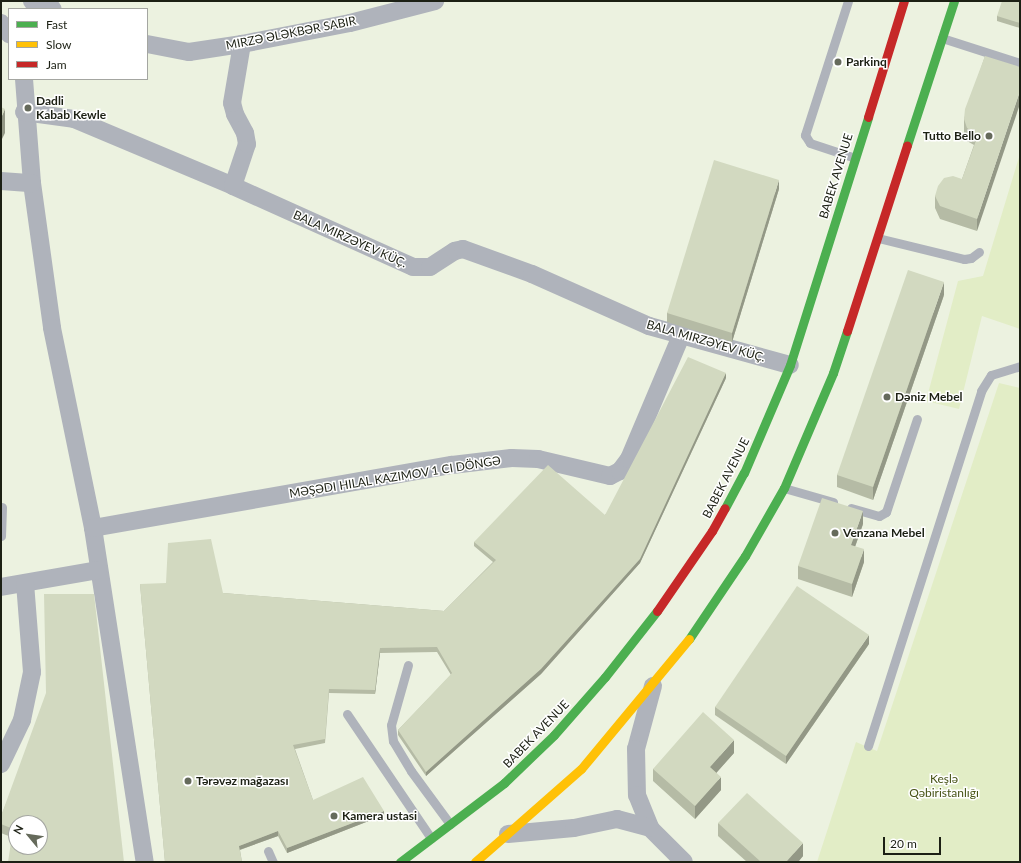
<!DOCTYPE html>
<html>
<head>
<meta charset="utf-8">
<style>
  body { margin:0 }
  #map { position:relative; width:1021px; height:863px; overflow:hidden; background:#ecf2e0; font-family:Lato,sans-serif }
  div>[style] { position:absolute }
  .green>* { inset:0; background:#e2edc6 }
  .lane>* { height:9px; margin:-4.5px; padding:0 4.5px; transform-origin:4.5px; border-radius:4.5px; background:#afb3bb }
  .street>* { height:18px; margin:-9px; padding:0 9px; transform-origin:9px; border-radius:9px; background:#afb3bb }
  .fast>* { height:9px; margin:-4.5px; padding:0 4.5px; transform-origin:4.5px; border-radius:4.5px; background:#4caf50 }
  .slow>* { height:9px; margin:-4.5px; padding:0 4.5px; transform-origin:4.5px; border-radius:4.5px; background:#ffc107 }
  .jam>* { height:9px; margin:-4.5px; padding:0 4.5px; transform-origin:4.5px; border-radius:4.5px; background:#c62828 }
  .wall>* { inset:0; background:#b5bba5 }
  .shaded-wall>* { inset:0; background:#939886 }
  .building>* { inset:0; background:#d2d9c0 }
  .dots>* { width:11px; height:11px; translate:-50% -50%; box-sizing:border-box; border:2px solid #fff; border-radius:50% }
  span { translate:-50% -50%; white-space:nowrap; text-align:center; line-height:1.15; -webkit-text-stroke:3px #fff; paint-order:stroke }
  .street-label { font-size:12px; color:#1c2014 }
  .poi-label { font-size:12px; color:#1c2014; font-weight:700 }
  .left { translate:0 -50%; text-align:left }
  .right { translate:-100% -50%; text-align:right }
  .park-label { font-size:12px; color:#485417 }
  .frame { position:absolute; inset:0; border:2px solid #1c2014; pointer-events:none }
  .legend { position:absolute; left:8px; top:8px; width:140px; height:72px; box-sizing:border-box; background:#fff; border:1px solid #a4a6a1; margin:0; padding:5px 7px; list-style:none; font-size:12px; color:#1c2014 }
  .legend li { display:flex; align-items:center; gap:8px; height:20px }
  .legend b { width:20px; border:1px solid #a4a6a1 }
  .north { position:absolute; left:8px; top:815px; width:40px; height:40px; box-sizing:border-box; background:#fff; border:1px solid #a4a6a1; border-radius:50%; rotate:299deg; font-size:11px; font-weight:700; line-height:16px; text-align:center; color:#1c2014 }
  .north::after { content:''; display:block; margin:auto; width:14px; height:18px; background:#656a5b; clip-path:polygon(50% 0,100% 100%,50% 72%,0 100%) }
  .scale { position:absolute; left:883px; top:837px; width:58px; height:18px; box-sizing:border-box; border:2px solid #1c2014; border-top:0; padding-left:5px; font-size:12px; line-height:14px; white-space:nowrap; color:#1c2014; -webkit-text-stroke:3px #fff; paint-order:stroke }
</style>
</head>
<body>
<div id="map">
  <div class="green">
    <div style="clip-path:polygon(1020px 154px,1020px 329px,982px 316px,959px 409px,926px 401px,958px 281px,983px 276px)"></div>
    <div style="clip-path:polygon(999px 383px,1020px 388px,1020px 862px,817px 862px,856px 742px,877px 751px)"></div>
  </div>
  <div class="lane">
    <div style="left:848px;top:1px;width:141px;rotate:107.8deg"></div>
    <div style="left:805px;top:135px;width:9px;rotate:58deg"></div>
    <div style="left:810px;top:143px;width:47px;rotate:18.4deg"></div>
    <div style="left:942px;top:38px;width:82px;rotate:17.8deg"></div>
    <div style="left:878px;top:238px;width:89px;rotate:13.7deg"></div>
    <div style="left:964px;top:259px;width:7px;rotate:-8deg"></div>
    <div style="left:971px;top:258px;width:10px;rotate:-37deg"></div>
    <div style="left:784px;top:488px;width:51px;rotate:15.9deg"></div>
    <div style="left:851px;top:508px;width:29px;rotate:16deg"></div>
    <div style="left:879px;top:516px;width:8px;rotate:-30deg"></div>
    <div style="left:886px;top:512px;width:98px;rotate:-71.6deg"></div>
    <div style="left:1px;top:536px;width:29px;rotate:-88deg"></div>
    <div style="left:408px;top:665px;width:62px;rotate:105.8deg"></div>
    <div style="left:391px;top:725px;width:16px;rotate:83deg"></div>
    <div style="left:393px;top:741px;width:35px;rotate:59deg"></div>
    <div style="left:411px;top:771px;width:66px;rotate:53.7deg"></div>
    <div style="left:347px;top:714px;width:150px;rotate:55.9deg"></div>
    <div style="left:868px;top:746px;width:373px;rotate:-72.3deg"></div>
    <div style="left:981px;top:391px;width:19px;rotate:-58deg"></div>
    <div style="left:991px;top:375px;width:30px;rotate:-17deg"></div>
    <div style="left:268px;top:851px;width:12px;rotate:66deg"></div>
  </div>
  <div class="street">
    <div style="left:32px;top:1px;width:22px;rotate:21deg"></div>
    <div style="left:1px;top:23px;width:14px;rotate:54deg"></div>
    <div style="left:147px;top:44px;width:43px;rotate:10.8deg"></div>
    <div style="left:189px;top:52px;width:54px;rotate:-8.6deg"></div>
    <div style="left:242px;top:44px;width:110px;rotate:-11deg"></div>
    <div style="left:350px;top:23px;width:88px;rotate:-14.5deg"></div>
    <div style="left:24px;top:79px;width:104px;rotate:85.6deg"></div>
    <div style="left:32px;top:183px;width:146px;rotate:82.1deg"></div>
    <div style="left:52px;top:328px;width:204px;rotate:78.4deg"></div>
    <div style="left:93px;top:528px;width:338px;rotate:81.2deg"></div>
    <div style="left:24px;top:112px;width:50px;rotate:8deg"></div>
    <div style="left:74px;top:119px;width:173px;rotate:22.8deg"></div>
    <div style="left:233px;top:186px;width:197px;rotate:24.2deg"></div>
    <div style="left:413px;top:267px;width:17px"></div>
    <div style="left:430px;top:267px;width:30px;rotate:-33deg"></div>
    <div style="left:455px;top:251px;width:8px;rotate:-14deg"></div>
    <div style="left:463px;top:249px;width:73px;rotate:19.9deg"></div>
    <div style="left:532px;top:274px;width:128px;rotate:24deg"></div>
    <div style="left:649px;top:326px;width:146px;rotate:15.5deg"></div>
    <div style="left:1px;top:181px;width:31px;rotate:4deg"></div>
    <div style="left:233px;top:186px;width:44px;rotate:-71.6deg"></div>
    <div style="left:247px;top:144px;width:11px;rotate:-100deg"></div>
    <div style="left:245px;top:133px;width:21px;rotate:-118deg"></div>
    <div style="left:235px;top:114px;width:11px;rotate:-105deg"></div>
    <div style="left:232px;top:103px;width:60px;rotate:-80.4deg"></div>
    <div style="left:93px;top:528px;width:364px;rotate:-10deg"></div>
    <div style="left:452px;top:465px;width:60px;rotate:-6.7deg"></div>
    <div style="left:512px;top:458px;width:26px;rotate:2deg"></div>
    <div style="left:538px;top:459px;width:74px;rotate:13.3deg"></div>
    <div style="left:610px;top:476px;width:11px;rotate:-27deg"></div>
    <div style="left:620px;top:471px;width:15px;rotate:-53deg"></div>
    <div style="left:629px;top:459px;width:134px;rotate:-67.1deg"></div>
    <div style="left:1px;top:587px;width:98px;rotate:-9.9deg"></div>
    <div style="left:653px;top:686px;width:65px;rotate:105.1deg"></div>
    <div style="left:636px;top:749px;width:46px;rotate:88.8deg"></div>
    <div style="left:637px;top:795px;width:35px;rotate:68deg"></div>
    <div style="left:650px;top:828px;width:48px;rotate:45deg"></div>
    <div style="left:1px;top:764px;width:49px;rotate:-64.5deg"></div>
    <div style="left:22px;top:720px;width:49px;rotate:-78.2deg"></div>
    <div style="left:32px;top:672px;width:89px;rotate:-94.5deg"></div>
    <div style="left:508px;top:834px;width:66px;rotate:-5.2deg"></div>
    <div style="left:574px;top:828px;width:44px;rotate:-11.8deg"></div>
    <div style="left:617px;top:819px;width:34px;rotate:15deg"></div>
  </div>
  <div class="fast">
    <div style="left:907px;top:145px;width:151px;rotate:-71.9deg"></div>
    <div style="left:725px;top:508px;width:40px;rotate:-62deg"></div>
    <div style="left:744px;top:473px;width:117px;rotate:-66.9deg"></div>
    <div style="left:790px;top:365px;width:260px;rotate:-72.5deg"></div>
    <div style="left:689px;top:639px;width:100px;rotate:-56deg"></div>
    <div style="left:745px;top:556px;width:78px;rotate:-60.2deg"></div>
    <div style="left:784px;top:488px;width:125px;rotate:-66.9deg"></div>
    <div style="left:833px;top:373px;width:44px;rotate:-71.6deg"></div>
    <div style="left:400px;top:862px;width:131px;rotate:-37.2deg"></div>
    <div style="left:504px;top:783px;width:69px;rotate:-43.8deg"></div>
    <div style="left:554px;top:735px;width:77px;rotate:-48.7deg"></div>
    <div style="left:605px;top:677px;width:84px;rotate:-51.8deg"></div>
  </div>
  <div class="slow">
    <div style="left:475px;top:862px;width:141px;rotate:-41.3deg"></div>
    <div style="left:581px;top:769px;width:169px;rotate:-50.3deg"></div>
  </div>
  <div class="jam">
    <div style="left:868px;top:117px;width:121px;rotate:-72.8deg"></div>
    <div style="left:847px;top:331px;width:195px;rotate:-72.1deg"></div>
    <div style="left:657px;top:611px;width:97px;rotate:-55.5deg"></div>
    <div style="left:712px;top:531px;width:26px;rotate:-61deg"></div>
  </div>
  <div class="wall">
    <div style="clip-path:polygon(1020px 1px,1020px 28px,997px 21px,997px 16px)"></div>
    <div style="clip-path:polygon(985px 56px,977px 231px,940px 219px,935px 208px,935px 196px,962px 179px,974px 145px,967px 141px,964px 132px,964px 119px)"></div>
    <div style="clip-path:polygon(779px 189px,732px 342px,667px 322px,667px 313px)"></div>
    <div style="clip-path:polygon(944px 295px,873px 500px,837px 487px,837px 475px)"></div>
    <div style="clip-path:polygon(726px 378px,640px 563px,541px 674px,426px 776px,398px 735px,398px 730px,451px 675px,437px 652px,380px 653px,375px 694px,329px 693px,325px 743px,295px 749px,313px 800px,384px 815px,287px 853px,278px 836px,240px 850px,242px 862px,165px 862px,140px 584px,223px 593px,444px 611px,493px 562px,474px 546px,474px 542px,605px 515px)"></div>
    <div style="clip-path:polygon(863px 524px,855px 547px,864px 562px,852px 597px,798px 579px,798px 566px)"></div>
    <div style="clip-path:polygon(94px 594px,11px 837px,1px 833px,1px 816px)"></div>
    <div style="clip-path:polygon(869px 644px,786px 764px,715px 715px,715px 707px)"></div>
    <div style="clip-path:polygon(734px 753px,716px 773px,721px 790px,695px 819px,653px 781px,653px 769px)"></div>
    <div style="clip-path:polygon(718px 823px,803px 856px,798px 862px,747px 862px,718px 836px)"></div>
  </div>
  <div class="shaded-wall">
    <div style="clip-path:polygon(1020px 91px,1020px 104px,977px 231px,977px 219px)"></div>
    <div style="clip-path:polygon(5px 109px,5px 133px,1px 141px,1px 118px)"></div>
    <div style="clip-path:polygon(779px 180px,779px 189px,732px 342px,732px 333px)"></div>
    <div style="clip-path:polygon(944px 282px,944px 295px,873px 500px,873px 487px)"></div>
    <div style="clip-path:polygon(726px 373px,726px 378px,640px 563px,541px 674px,426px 776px,426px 772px)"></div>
    <div style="clip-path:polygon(863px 511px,863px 524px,851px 558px,851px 545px)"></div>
    <div style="clip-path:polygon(864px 549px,864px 562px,852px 597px,852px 584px)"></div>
    <div style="clip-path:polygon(869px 635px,869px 644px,786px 764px,786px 756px)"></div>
    <div style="clip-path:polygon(380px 648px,380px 653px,375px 694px,375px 690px)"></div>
    <div style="clip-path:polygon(734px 740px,734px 753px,710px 780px,710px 767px)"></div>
    <div style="clip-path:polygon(721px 777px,721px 790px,695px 819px,695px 806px)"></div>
    <div style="clip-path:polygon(384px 811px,384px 815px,287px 853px,287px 848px)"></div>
    <div style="clip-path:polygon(278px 831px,278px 836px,239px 850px,239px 846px)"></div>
    <div style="clip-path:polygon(803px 843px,803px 856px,798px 862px,786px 862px)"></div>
  </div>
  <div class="building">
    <div style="clip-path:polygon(1002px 1px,1020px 1px,1020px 23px,997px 16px)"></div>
    <div style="clip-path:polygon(985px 56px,1020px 67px,1020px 91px,977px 219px,940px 206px,935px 196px,938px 186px,944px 178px,953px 176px,962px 179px,978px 135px,967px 128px,964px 119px,965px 109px)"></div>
    <div style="clip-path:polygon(1px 107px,5px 109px,1px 118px)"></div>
    <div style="clip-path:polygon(714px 160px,779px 180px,732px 333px,667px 313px)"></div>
    <div style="clip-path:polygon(908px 270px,944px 282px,873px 487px,837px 475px)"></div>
    <div style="clip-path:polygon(688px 357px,726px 373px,640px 559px,541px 669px,426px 772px,398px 730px,452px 673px,437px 647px,380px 648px,375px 690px,329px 689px,325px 739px,293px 745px,313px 800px,363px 777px,384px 811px,287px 848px,278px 831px,239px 846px,242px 862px,165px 862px,140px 584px,166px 583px,168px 543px,211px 539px,223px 593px,444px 611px,496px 560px,474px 542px,548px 465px,605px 515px)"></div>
    <div style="clip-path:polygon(822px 498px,863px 511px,851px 545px,864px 549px,852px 584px,798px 566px)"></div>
    <div style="clip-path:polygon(797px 586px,869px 635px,786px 756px,715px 707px)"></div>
    <div style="clip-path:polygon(evenodd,44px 594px,94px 594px,124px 862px,8px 862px,13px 829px,1px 824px,1px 816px,46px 693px,44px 594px,16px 823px,40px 823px,40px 847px,16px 847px,16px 823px)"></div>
    <div style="clip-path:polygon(703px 712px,734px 740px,710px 767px,721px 777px,695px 806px,653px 769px)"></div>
    <div style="clip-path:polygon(747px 793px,803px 843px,786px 862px,761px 862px,718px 823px)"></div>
  </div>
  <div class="dots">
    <div style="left:838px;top:62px;background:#656a5b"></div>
    <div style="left:28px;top:108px;background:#656a5b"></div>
    <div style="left:989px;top:136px;background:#656a5b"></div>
    <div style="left:887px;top:397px;background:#656a5b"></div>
    <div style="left:835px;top:533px;background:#656a5b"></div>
    <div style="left:188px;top:781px;background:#656a5b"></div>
    <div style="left:334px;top:816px;background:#656a5b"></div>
  </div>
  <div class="street-label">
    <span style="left:291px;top:33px;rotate:-11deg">MIRZƏ ƏLƏKBƏR SABIR</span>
    <span style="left:836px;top:176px;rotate:-73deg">BABEK AVENUE</span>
    <span style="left:350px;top:239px;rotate:24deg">BALA MIRZƏYEV KÜÇ.</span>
    <span style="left:706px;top:341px;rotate:16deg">BALA MIRZƏYEV KÜÇ.</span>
    <span style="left:395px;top:477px;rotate:-9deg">MƏŞƏDI HILAL KAZIMOV 1 CI DÖNGƏ</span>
    <span style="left:726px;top:478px;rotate:-63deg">BABEK AVENUE</span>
    <span style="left:536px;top:734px;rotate:-46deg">BABEK AVENUE</span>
  </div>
  <div class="poi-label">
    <span class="left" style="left:846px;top:62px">Parkinq</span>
    <span class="left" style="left:36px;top:108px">Dadli<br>Kabab Kewle</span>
    <span class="right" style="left:981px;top:136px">Tutto Bello</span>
    <span class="left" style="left:895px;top:397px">Dəniz Mebel</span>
    <span class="left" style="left:843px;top:533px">Venzana Mebel</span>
    <span class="left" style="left:196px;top:781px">Tərəvəz mağazası</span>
    <span class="left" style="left:342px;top:816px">Kamera ustasi</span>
  </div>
  <div class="park-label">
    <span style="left:944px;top:786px">Keşlə<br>Qəbiristanlığı</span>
  </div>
  <div class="frame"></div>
  <ul class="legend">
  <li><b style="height:5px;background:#4caf50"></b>Fast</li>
  <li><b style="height:5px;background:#ffc107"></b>Slow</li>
  <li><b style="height:5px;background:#c62828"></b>Jam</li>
  </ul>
  <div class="north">N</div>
  <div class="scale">20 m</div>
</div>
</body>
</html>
